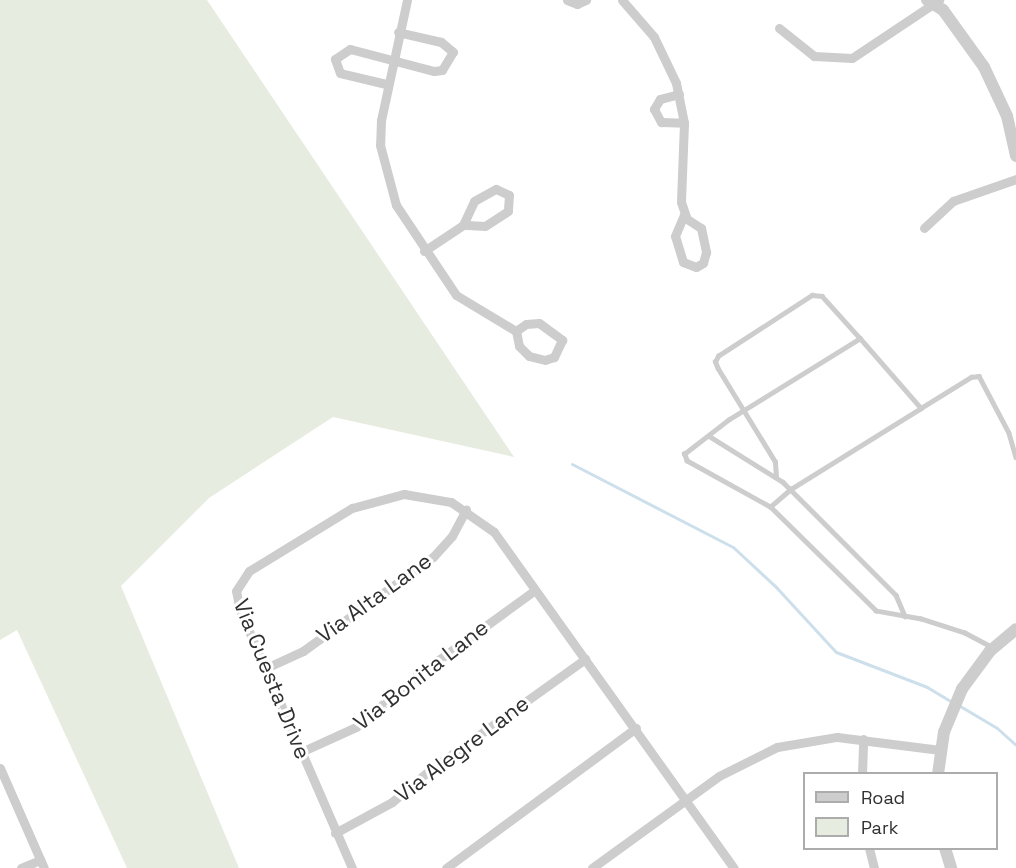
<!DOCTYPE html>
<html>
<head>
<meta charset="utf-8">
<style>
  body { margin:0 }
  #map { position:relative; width:1016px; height:868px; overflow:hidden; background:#fff; font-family:"Space Grotesk",sans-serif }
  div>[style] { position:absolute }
  .green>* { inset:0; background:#e6ecdf }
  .stream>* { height:3px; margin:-1.5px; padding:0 1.5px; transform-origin:1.5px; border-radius:1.5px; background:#cddfeb }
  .service>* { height:4.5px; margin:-2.25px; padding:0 2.25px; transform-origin:2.25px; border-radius:2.25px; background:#cdcdcd }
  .minor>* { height:9px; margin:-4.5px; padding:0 4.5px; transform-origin:4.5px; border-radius:4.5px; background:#cdcdcd }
  .tertiary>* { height:12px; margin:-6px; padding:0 6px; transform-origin:6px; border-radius:6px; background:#cdcdcd }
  span { translate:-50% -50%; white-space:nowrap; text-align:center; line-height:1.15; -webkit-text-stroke:6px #fff; paint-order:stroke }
  .street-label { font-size:22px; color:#303030 }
  .legend { position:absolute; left:803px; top:772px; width:195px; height:78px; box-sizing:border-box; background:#fff; border:2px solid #acacac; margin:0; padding:8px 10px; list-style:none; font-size:18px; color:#303030 }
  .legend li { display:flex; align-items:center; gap:12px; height:30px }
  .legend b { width:30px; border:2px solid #acacac }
</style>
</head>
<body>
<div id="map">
  <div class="green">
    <div style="clip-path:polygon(0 0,207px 0,514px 457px,333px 417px,209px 498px,121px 586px,239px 868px,127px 868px,17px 630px,0 640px)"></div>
  </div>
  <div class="stream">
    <div style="left:572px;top:464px;width:181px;rotate:27.3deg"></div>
    <div style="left:733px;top:547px;width:59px;rotate:42.9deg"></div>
    <div style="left:776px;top:587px;width:88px;rotate:47.3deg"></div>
    <div style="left:836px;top:652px;width:97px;rotate:21deg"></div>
    <div style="left:927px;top:687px;width:31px;rotate:31deg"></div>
    <div style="left:960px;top:706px;width:43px;rotate:30.7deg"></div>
    <div style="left:997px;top:728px;width:25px;rotate:42deg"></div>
  </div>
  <div class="service">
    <div style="left:709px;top:436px;width:87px;rotate:31.9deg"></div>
    <div style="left:783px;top:482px;width:160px;rotate:45deg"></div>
    <div style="left:896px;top:595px;width:23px;rotate:67deg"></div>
    <div style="left:776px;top:477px;width:15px;rotate:-94deg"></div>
    <div style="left:775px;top:462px;width:109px;rotate:-121.5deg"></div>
    <div style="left:718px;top:369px;width:8px;rotate:-113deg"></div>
    <div style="left:715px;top:362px;width:7px;rotate:-63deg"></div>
    <div style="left:718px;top:356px;width:112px;rotate:-33deg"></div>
    <div style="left:812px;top:295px;width:10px;rotate:6deg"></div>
    <div style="left:822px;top:296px;width:57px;rotate:47.9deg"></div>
    <div style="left:770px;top:507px;width:28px;rotate:-41deg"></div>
    <div style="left:791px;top:489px;width:153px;rotate:-31.9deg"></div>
    <div style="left:991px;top:647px;width:30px;rotate:-152deg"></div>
    <div style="left:965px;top:633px;width:46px;rotate:-162.3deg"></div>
    <div style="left:921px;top:619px;width:46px;rotate:-169.9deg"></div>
    <div style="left:876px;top:611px;width:148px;rotate:-135.5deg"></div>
    <div style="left:770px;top:507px;width:95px;rotate:-151deg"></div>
    <div style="left:687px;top:461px;width:8px;rotate:-113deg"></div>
    <div style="left:684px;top:454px;width:56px;rotate:-37.7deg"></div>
    <div style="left:728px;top:420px;width:155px;rotate:-31.8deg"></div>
    <div style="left:860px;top:338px;width:93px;rotate:48.9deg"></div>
    <div style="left:921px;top:408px;width:59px;rotate:-31.8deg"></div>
    <div style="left:971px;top:377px;width:8px;rotate:-7deg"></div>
    <div style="left:979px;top:376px;width:64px;rotate:62.2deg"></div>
    <div style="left:1009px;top:433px;width:25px;rotate:74deg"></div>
  </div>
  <div class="minor">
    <div style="left:407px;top:0;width:123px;rotate:102.2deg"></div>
    <div style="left:381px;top:120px;width:25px;rotate:92deg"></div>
    <div style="left:380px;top:145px;width:62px;rotate:75.1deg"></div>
    <div style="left:396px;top:205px;width:108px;rotate:56.3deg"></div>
    <div style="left:456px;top:295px;width:70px;rotate:31deg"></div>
    <div style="left:567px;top:0;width:11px;rotate:22deg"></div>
    <div style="left:577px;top:4px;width:10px;rotate:-24deg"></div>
    <div style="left:622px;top:0;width:49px;rotate:49.1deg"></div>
    <div style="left:654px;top:37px;width:51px;rotate:64.4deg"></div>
    <div style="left:676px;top:83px;width:41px;rotate:78.7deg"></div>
    <div style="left:684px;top:123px;width:79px;rotate:92.2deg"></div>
    <div style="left:681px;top:202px;width:18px;rotate:71deg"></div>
    <div style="left:687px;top:219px;width:17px;rotate:33deg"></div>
    <div style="left:701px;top:228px;width:25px;rotate:78deg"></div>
    <div style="left:706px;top:252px;width:11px;rotate:105deg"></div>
    <div style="left:703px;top:263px;width:8px;rotate:150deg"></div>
    <div style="left:696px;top:267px;width:14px;rotate:-159deg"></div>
    <div style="left:683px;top:262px;width:27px;rotate:-107deg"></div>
    <div style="left:675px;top:236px;width:23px;rotate:-67deg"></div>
    <div style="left:779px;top:28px;width:45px;rotate:38.7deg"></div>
    <div style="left:814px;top:56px;width:38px;rotate:3deg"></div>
    <div style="left:852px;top:58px;width:105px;rotate:-33.7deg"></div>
    <div style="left:386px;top:84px;width:47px;rotate:-166.6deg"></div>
    <div style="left:340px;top:73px;width:15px;rotate:-110deg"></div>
    <div style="left:335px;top:59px;width:18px;rotate:-34deg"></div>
    <div style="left:350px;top:49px;width:87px;rotate:14.7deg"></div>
    <div style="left:434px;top:71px;width:8px;rotate:-7deg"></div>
    <div style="left:442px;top:70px;width:21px;rotate:-59deg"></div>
    <div style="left:453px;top:52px;width:16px;rotate:-140deg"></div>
    <div style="left:441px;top:42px;width:44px;rotate:-166.9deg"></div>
    <div style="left:679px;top:94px;width:20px;rotate:165deg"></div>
    <div style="left:660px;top:99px;width:12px;rotate:121deg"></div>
    <div style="left:654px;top:109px;width:15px;rotate:62deg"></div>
    <div style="left:661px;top:122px;width:23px;rotate:2deg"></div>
    <div style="left:496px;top:189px;width:14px;rotate:25deg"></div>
    <div style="left:509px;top:195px;width:16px;rotate:94deg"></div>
    <div style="left:508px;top:211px;width:27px;rotate:147deg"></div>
    <div style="left:485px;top:226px;width:22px;rotate:-177deg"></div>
    <div style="left:463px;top:225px;width:26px;rotate:-65deg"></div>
    <div style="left:474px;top:201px;width:25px;rotate:-29deg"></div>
    <div style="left:924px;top:228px;width:40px;rotate:-43deg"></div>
    <div style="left:953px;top:201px;width:67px;rotate:-19.2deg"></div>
    <div style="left:424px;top:251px;width:47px;rotate:-33.7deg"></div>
    <div style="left:539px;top:323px;width:29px;rotate:36deg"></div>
    <div style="left:562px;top:340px;width:19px;rotate:115deg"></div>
    <div style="left:554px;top:357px;width:9px;rotate:162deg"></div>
    <div style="left:545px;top:360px;width:16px;rotate:-166deg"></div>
    <div style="left:529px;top:356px;width:14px;rotate:-135deg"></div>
    <div style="left:519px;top:346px;width:15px;rotate:-101deg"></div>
    <div style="left:516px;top:331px;width:12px;rotate:-35deg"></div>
    <div style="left:526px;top:324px;width:13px;rotate:-4deg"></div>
    <div style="left:266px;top:668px;width:41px;rotate:-24.7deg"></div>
    <div style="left:303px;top:651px;width:160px;rotate:-35.9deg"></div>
    <div style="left:433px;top:557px;width:28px;rotate:-48deg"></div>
    <div style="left:452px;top:536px;width:30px;rotate:-62deg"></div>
    <div style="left:301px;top:752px;width:60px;rotate:-24.4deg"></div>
    <div style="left:356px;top:727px;width:77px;rotate:-40.3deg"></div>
    <div style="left:415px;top:677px;width:148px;rotate:-35.9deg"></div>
    <div style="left:0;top:768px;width:109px;rotate:66.3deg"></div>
    <div style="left:862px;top:774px;width:35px;rotate:-88deg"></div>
    <div style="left:335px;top:833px;width:65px;rotate:-28.5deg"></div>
    <div style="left:392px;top:802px;width:50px;rotate:-40.1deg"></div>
    <div style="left:430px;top:770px;width:191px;rotate:-35.6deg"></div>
    <div style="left:869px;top:848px;width:21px;rotate:76deg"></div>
    <div style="left:21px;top:868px;width:21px;rotate:-23deg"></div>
    <div style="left:352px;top:868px;width:280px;rotate:-113.5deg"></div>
    <div style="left:240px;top:611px;width:20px;rotate:-101deg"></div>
    <div style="left:236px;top:591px;width:24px;rotate:-57deg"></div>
    <div style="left:249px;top:571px;width:121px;rotate:-31.5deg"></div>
    <div style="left:352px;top:508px;width:54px;rotate:-15.1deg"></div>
    <div style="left:404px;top:494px;width:48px;rotate:9.7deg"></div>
    <div style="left:451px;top:502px;width:52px;rotate:34.9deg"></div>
    <div style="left:494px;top:532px;width:413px;rotate:54.5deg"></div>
    <div style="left:446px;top:868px;width:236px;rotate:-36.4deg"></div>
    <div style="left:592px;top:868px;width:157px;rotate:-35.9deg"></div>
    <div style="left:719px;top:776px;width:65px;rotate:-26.6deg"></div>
    <div style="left:777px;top:747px;width:61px;rotate:-9.5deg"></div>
    <div style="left:837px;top:737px;width:104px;rotate:7.2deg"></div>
  </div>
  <div class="tertiary">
    <div style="left:927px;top:0;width:19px;rotate:32deg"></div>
    <div style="left:943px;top:10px;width:70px;rotate:54.3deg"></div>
    <div style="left:984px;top:67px;width:54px;rotate:64.9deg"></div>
    <div style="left:1007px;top:116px;width:41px;rotate:77.3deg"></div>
    <div style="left:938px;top:774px;width:42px;rotate:-81.9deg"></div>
    <div style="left:944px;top:732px;width:47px;rotate:-67.3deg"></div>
    <div style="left:962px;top:689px;width:47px;rotate:-53.6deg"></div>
    <div style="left:990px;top:651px;width:34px;rotate:-40deg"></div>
    <div style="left:945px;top:848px;width:21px;rotate:73deg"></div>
  </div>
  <div class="street-label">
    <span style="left:374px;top:598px;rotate:-36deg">Via Alta Lane</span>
    <span style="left:421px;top:675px;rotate:-38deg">Via Bonita Lane</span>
    <span style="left:272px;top:679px;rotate:68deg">Via Cuesta Drive</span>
    <span style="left:462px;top:749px;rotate:-37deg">Via Alegre Lane</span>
  </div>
  <ul class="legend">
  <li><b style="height:8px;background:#cdcdcd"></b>Road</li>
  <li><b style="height:16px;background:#e6ecdf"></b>Park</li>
  </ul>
</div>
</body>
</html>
